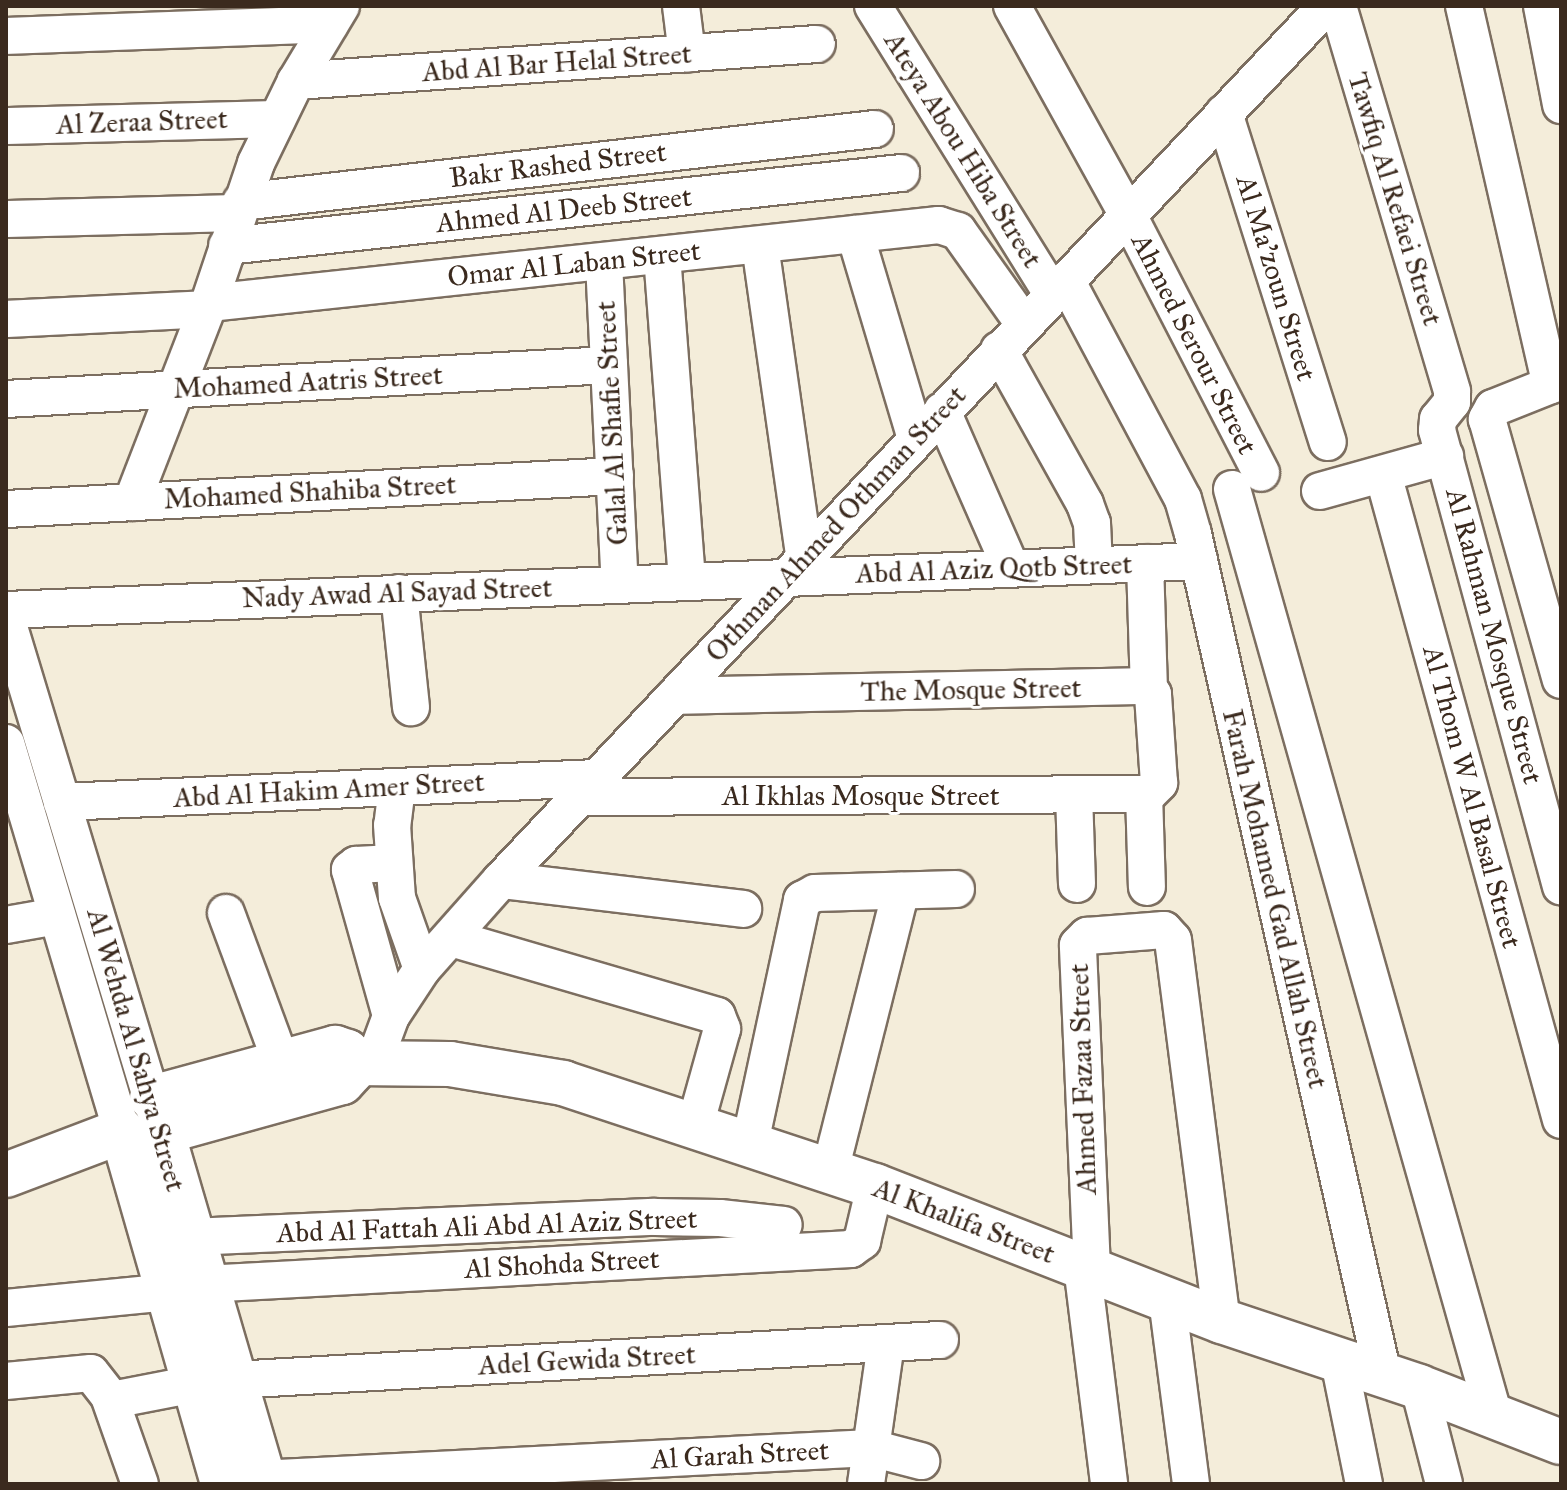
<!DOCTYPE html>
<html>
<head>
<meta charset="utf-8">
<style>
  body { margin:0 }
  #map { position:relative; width:1567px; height:1490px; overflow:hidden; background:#f4edda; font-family:"IM FELL Great Primer",serif }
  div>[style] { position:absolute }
  .roads { filter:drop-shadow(2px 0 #7c6e60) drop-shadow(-2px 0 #7c6e60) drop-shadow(0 2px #7c6e60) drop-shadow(0 -2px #7c6e60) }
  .minor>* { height:36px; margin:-18px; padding:0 18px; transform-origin:18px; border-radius:18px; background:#fff }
  .major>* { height:44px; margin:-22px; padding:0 22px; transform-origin:22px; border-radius:22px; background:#fff }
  span { translate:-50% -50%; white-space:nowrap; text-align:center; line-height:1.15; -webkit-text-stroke:6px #fff; paint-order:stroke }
  .street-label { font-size:28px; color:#3b2a1e }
  .frame { position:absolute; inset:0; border:8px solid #3b2a1e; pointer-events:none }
</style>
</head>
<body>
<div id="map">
  <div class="roads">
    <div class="minor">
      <div style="left:681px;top:6px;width:48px;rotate:82.9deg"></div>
      <div style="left:873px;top:6px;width:339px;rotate:58.1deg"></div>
      <div style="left:1012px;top:6px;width:239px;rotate:61deg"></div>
      <div style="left:1128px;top:215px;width:290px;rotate:62.7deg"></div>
      <div style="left:1338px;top:6px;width:402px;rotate:73.5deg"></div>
      <div style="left:1452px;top:392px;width:10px;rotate:90deg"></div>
      <div style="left:1452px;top:402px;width:22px;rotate:129deg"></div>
      <div style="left:1438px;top:419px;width:11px;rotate:95deg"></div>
      <div style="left:1437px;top:430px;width:473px;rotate:74.8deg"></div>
      <div style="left:1464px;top:6px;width:389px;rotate:77.1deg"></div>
      <div style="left:1542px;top:6px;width:101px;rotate:79.1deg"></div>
      <div style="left:6px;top:36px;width:324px;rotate:-2.1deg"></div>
      <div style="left:296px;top:81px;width:522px;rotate:-4.06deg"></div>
      <div style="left:1224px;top:113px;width:345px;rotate:72.5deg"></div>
      <div style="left:6px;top:126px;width:271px;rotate:-1.5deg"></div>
      <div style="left:241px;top:202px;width:638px;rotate:-6.57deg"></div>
      <div style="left:6px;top:219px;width:231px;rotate:-1.5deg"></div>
      <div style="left:855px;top:234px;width:213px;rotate:73.4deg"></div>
      <div style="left:760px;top:245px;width:318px;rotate:81.9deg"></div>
      <div style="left:227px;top:246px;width:678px;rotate:-6.18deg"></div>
      <div style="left:662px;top:255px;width:328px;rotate:85.6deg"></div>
      <div style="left:604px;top:262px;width:322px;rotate:87.2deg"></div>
      <div style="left:1066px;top:280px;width:248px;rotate:61.9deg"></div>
      <div style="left:1183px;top:499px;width:36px;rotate:74deg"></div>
      <div style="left:1193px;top:534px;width:862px;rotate:77.27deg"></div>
      <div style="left:209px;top:303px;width:734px;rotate:-6.1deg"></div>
      <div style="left:939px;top:225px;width:20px;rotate:18deg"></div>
      <div style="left:958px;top:231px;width:114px;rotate:54.6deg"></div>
      <div style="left:6px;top:319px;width:201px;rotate:-2.8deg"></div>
      <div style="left:999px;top:350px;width:176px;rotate:60.8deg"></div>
      <div style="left:1085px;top:504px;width:20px;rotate:70deg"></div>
      <div style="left:1092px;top:523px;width:42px;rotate:87.3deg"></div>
      <div style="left:1561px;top:381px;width:73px;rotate:158.3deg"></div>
      <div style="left:1493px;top:408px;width:13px;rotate:119deg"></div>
      <div style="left:1487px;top:419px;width:271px;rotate:74.2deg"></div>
      <div style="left:6px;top:399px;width:604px;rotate:-3.23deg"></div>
      <div style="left:942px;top:411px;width:171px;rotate:66.3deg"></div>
      <div style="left:1383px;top:474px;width:670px;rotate:74.59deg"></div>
      <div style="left:1232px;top:489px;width:963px;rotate:74.22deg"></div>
      <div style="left:1320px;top:491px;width:130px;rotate:-15.6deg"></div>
      <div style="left:132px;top:502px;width:207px;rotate:-68.8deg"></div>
      <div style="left:207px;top:309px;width:154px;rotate:-71.4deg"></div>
      <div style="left:256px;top:163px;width:91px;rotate:-64deg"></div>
      <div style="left:296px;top:81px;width:87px;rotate:-59deg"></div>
      <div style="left:6px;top:509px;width:610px;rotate:-3.1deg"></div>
      <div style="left:1145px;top:563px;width:125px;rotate:88.2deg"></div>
      <div style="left:399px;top:593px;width:115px;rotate:84deg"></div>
      <div style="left:6px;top:610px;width:1194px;rotate:-2.35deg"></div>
      <div style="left:6px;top:617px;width:529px;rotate:73.18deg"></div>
      <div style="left:6px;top:743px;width:405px;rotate:73.4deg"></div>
      <div style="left:397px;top:787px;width:38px;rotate:97deg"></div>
      <div style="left:392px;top:825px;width:73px;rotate:86.1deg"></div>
      <div style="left:397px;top:898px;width:75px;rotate:70.6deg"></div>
      <div style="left:1074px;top:794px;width:90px;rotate:88.1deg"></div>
      <div style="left:1144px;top:794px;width:93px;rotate:88.2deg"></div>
      <div style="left:578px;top:797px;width:570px;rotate:-0.3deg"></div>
      <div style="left:1148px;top:794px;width:16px;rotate:-45deg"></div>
      <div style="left:1159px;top:783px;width:89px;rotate:-93.9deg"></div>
      <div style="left:1153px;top:694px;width:12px;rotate:-138deg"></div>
      <div style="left:1144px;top:686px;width:469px;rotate:178.8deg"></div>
      <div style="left:62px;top:802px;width:535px;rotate:-2.57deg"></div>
      <div style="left:501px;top:880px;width:244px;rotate:6.8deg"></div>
      <div style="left:226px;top:913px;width:159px;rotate:69.7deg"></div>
      <div style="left:6px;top:925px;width:52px;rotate:-10deg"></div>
      <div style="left:451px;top:938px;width:277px;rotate:16.3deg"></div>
      <div style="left:717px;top:1016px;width:14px;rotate:69deg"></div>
      <div style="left:722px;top:1029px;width:101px;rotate:105.6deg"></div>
      <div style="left:391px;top:1016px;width:152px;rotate:-105.7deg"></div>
      <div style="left:350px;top:870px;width:8px;rotate:-40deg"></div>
      <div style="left:356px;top:865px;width:37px;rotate:-3deg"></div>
      <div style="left:374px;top:1062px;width:49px;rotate:-69.7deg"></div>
      <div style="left:391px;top:1016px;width:56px;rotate:-56.6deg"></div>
      <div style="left:422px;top:969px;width:119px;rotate:-48.4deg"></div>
      <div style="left:501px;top:880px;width:1202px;rotate:-46.65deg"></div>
      <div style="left:750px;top:1143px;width:249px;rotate:-77.9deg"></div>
      <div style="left:802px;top:900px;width:15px;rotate:-28deg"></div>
      <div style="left:815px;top:893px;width:141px;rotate:-1.6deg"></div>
      <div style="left:830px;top:1171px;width:289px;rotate:-75.8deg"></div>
      <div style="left:190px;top:1237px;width:465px;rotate:-2.5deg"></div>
      <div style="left:655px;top:1217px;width:65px;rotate:0.9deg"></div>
      <div style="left:720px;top:1218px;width:64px;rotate:6.2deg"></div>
      <div style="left:1082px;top:1266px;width:220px;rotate:82.9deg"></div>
      <div style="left:1092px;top:1269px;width:324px;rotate:-92.5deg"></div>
      <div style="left:1078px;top:945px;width:13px;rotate:-45deg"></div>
      <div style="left:1087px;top:936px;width:77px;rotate:-4.5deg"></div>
      <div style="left:1164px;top:930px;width:13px;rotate:48deg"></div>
      <div style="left:1173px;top:940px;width:384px;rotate:82.7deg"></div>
      <div style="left:204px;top:1284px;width:648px;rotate:-3.1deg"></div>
      <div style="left:851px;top:1249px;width:14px;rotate:-36deg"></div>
      <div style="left:862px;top:1241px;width:57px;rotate:-76.7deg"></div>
      <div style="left:1167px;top:1299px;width:187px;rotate:82.6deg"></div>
      <div style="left:6px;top:1308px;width:163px;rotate:-5.6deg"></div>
      <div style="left:1339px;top:1361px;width:126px;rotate:78.5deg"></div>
      <div style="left:233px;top:1380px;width:708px;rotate:-3.24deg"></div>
      <div style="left:6px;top:1381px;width:85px;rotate:-5.4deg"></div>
      <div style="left:91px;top:1373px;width:34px;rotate:52deg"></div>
      <div style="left:112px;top:1400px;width:84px;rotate:-11deg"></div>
      <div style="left:1419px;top:1387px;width:100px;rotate:75.5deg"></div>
      <div style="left:110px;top:1399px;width:90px;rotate:70.6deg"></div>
      <div style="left:239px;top:1480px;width:633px;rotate:-2.9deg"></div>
      <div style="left:871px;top:1448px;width:52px;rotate:14.6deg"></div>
      <div style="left:866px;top:1484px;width:141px;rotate:-81.9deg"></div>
    </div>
    <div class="major">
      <div style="left:353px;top:1063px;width:97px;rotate:0.6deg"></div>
      <div style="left:450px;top:1064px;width:115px;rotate:9.5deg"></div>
      <div style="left:563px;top:1083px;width:329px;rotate:18.3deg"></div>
      <div style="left:875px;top:1186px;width:372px;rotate:21.3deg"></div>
      <div style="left:1222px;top:1321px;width:208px;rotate:18.5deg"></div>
      <div style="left:1419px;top:1387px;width:152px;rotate:21.2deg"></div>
      <div style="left:152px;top:1098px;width:190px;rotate:-15.3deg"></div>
      <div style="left:335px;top:1048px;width:13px;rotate:18deg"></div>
      <div style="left:347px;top:1052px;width:13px;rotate:61deg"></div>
      <div style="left:353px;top:1063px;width:8px;rotate:97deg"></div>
      <div style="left:352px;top:1071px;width:15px;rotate:132deg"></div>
      <div style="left:342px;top:1082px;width:187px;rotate:164.5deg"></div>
      <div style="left:162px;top:1132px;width:367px;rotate:73.7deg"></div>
      <div style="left:6px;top:1175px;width:124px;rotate:-20.8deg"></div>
      <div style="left:122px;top:1131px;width:367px;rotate:74deg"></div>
    </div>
  </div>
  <div class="street-label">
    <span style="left:557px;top:63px;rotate:-4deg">Abd Al Bar Helal Street</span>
    <span style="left:142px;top:122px;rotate:-2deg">Al Zeraa Street</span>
    <span style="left:963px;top:150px;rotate:58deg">Ateya Abou Hiba Street</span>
    <span style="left:558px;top:165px;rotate:-7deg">Bakr Rashed Street</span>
    <span style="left:1395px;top:199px;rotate:73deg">Tawfiq Al Refaei Street</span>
    <span style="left:564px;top:210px;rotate:-6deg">Ahmed Al Deeb Street</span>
    <span style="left:574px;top:264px;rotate:-6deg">Omar Al Laban Street</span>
    <span style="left:1276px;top:278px;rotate:73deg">Al Ma'zoun Street</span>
    <span style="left:1194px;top:344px;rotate:63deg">Ahmed Serour Street</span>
    <span style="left:308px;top:382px;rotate:-3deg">Mohamed Aatris Street</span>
    <span style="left:612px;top:423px;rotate:-93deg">Galal Al Shafie Street</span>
    <span style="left:310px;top:492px;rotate:-3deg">Mohamed Shahiba Street</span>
    <span style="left:836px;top:524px;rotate:-47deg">Othman Ahmed Othman Street</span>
    <span style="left:994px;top:569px;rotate:-2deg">Abd Al Aziz Qotb Street</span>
    <span style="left:397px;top:593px;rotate:-2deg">Nady Awad Al Sayad Street</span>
    <span style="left:1494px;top:636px;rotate:75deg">Al Rahman Mosque Street</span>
    <span style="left:971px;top:690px;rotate:-1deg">The Mosque Street</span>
    <span style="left:329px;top:790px;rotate:-3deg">Abd Al Hakim Amer Street</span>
    <span style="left:861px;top:796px">Al Ikhlas Mosque Street</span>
    <span style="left:1472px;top:797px;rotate:75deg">Al Thom W Al Basal Street</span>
    <span style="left:1275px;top:899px;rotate:77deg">Farah Mohamed Gad Allah Street</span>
    <span style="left:136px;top:1050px;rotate:74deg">Al Wehda Al Sahya Street</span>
    <span style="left:1083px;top:1079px;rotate:-92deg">Ahmed Fazaa Street</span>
    <span style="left:964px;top:1221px;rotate:21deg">Al Khalifa Street</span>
    <span style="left:487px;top:1226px;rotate:-2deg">Abd Al Fattah Ali Abd Al Aziz Street</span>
    <span style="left:562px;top:1264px;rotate:-3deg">Al Shohda Street</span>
    <span style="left:587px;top:1360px;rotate:-3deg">Adel Gewida Street</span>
    <span style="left:740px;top:1455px;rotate:-3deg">Al Garah Street</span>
  </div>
  <div class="frame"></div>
</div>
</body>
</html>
